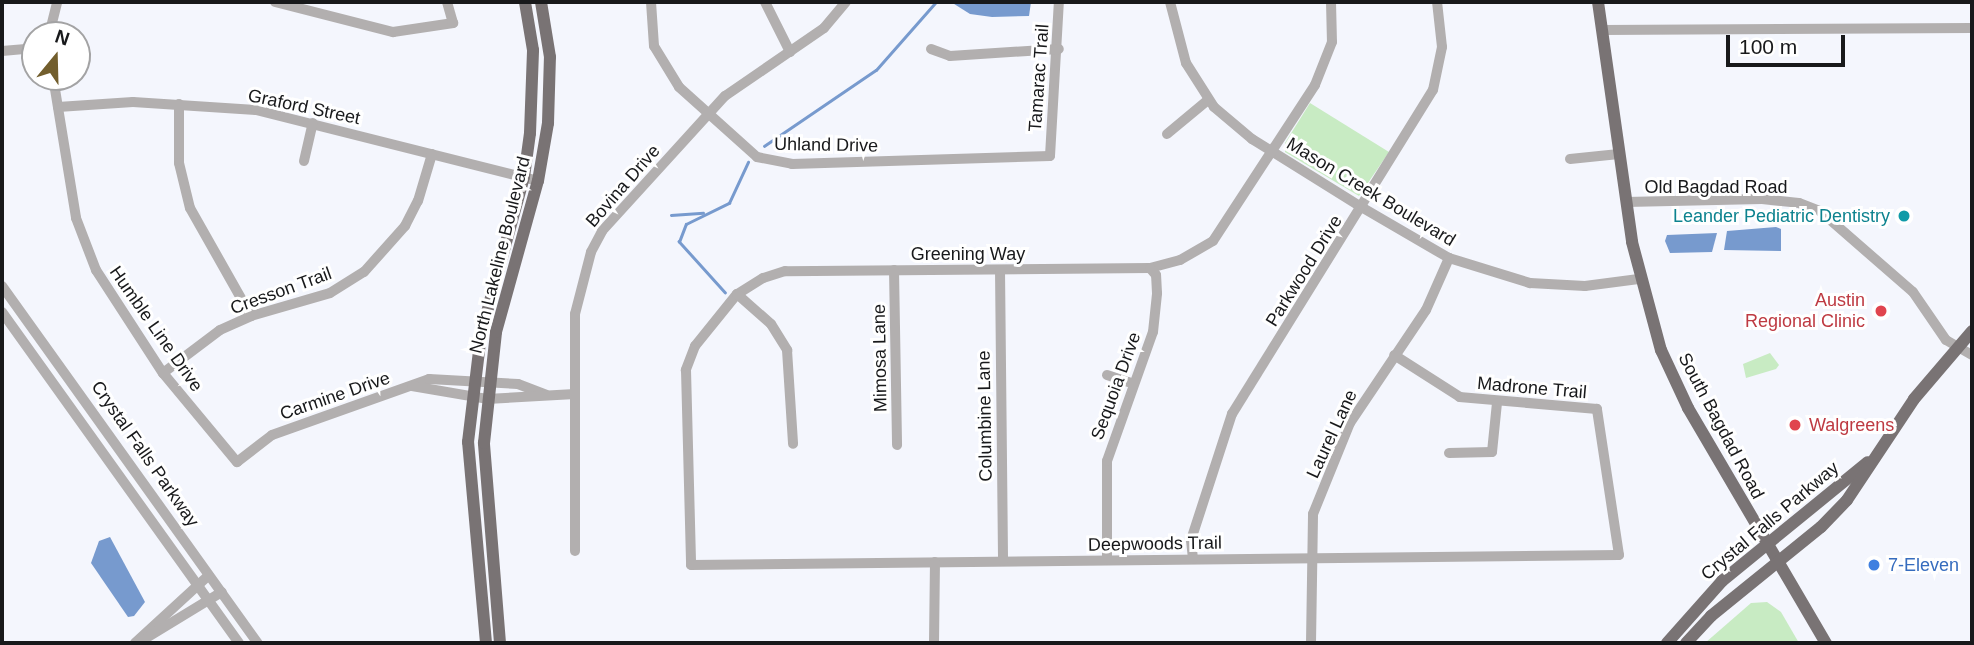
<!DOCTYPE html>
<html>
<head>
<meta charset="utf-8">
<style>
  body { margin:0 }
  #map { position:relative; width:1974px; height:645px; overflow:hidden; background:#f4f6fd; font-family:Helvetica,sans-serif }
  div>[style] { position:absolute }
  .green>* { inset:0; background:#c8ebc3 }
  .water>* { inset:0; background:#779ace }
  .stream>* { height:2.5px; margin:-1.25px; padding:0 1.25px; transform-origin:1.25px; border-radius:1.25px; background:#779ace }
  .minor>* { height:10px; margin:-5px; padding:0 5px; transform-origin:5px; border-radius:5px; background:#b2afaf }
  .major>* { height:12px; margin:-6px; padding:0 6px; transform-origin:6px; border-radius:6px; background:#797374 }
  .dots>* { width:19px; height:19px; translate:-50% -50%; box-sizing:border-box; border:4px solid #fff; border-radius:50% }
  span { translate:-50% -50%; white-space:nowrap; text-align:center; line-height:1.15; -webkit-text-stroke:6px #fff; paint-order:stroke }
  .street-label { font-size:18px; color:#18191b }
  .culture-label { font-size:18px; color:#0d838f }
  .right { translate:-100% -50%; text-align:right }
  .health-label { font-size:18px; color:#be3a42 }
  .left { translate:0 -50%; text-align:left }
  .shop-label { font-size:18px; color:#366cbe }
  .frame { position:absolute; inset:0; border:4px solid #18191b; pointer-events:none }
  .north { position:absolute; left:21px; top:21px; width:70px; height:70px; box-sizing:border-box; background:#fff; border:2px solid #a3a3a4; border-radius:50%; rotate:19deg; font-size:19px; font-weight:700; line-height:28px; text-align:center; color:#18191b }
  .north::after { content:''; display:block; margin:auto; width:24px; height:32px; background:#725e2d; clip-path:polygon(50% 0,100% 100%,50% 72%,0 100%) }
  .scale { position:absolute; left:1726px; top:35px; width:119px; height:32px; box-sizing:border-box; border:4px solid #18191b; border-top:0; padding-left:9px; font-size:21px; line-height:24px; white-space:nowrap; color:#18191b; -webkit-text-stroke:5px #fff; paint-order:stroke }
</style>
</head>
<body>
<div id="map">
  <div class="green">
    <div style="clip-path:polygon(1310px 103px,1389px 152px,1359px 196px,1285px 152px,1285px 143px)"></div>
    <div style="clip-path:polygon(1770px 353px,1779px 365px,1776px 369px,1746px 378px,1743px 364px)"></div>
    <div style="clip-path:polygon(1767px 602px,1781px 612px,1799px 643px,1705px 643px,1751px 603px)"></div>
  </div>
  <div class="water">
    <div style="clip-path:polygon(951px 2px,1031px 2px,1029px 16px,992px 17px,970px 14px)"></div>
    <div style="clip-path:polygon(1776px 227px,1781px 229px,1781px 251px,1724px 250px,1727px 231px)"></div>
    <div style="clip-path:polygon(1717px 233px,1712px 252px,1670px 253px,1665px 241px,1667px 235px)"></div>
    <div style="clip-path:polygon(110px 537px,145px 602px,134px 616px,128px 617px,91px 563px,99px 541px)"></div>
  </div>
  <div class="stream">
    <div style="left:764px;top:146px;width:135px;rotate:-34.2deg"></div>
    <div style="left:876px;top:70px;width:91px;rotate:-48.6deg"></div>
    <div style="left:671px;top:215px;width:32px;rotate:-4deg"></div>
    <div style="left:725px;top:293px;width:69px;rotate:-132deg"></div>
    <div style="left:679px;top:242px;width:19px;rotate:-69deg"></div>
    <div style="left:686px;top:224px;width:48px;rotate:-26deg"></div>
    <div style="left:729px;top:203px;width:45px;rotate:-65.1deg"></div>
  </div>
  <div class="minor">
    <div style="left:275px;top:2px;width:122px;rotate:14.3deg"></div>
    <div style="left:393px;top:32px;width:61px;rotate:-8.5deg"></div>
    <div style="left:453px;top:23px;width:22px;rotate:-106deg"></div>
    <div style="left:651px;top:2px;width:44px;rotate:86.1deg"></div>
    <div style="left:654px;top:46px;width:48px;rotate:58.6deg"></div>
    <div style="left:679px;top:87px;width:105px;rotate:41.9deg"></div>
    <div style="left:757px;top:157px;width:36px;rotate:11deg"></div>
    <div style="left:792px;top:164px;width:258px;rotate:-1.8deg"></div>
    <div style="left:1050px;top:156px;width:154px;rotate:-86.7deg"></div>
    <div style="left:765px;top:2px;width:56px;rotate:63.4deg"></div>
    <div style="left:1170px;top:2px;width:63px;rotate:75.3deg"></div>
    <div style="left:1186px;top:63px;width:52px;rotate:57.5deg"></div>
    <div style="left:1214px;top:107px;width:50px;rotate:40.1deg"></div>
    <div style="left:1252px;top:139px;width:131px;rotate:31.9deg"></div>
    <div style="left:1363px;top:208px;width:99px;rotate:30.2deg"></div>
    <div style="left:1449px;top:258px;width:85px;rotate:17.2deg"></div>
    <div style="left:1530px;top:283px;width:55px;rotate:3.1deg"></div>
    <div style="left:1585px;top:286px;width:54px;rotate:-7.4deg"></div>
    <div style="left:1331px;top:2px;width:40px;rotate:88.6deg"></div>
    <div style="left:1332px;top:42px;width:46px;rotate:111.6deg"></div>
    <div style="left:1315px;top:85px;width:186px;rotate:123.2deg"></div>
    <div style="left:1213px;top:241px;width:38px;rotate:150deg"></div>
    <div style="left:1180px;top:260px;width:31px;rotate:165deg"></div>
    <div style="left:1150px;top:268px;width:365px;rotate:179.5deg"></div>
    <div style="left:785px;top:271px;width:23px;rotate:162deg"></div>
    <div style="left:763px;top:278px;width:31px;rotate:148deg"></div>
    <div style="left:737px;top:294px;width:67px;rotate:128.9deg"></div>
    <div style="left:695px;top:346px;width:26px;rotate:111deg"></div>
    <div style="left:686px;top:370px;width:195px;rotate:88.5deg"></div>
    <div style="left:691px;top:565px;width:928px;rotate:-0.62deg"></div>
    <div style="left:1619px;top:555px;width:148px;rotate:-98.6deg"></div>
    <div style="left:1597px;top:409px;width:138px;rotate:-175deg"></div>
    <div style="left:1460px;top:397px;width:78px;rotate:-147.5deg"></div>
    <div style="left:1602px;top:30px;width:370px;rotate:-0.3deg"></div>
    <div style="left:49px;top:35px;width:34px;rotate:-76deg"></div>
    <div style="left:931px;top:49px;width:20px;rotate:20deg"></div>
    <div style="left:950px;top:56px;width:109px;rotate:-3.7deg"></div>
    <div style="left:2px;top:51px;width:33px;rotate:-5deg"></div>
    <div style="left:53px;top:77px;width:143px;rotate:80.7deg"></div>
    <div style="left:76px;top:218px;width:56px;rotate:69deg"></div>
    <div style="left:96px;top:270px;width:123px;rotate:57deg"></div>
    <div style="left:163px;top:373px;width:116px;rotate:50.3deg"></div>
    <div style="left:237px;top:462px;width:44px;rotate:-37.6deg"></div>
    <div style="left:272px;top:435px;width:167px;rotate:-19.6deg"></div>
    <div style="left:429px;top:379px;width:89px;rotate:3.2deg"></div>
    <div style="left:518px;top:384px;width:30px;rotate:21deg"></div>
    <div style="left:179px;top:104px;width:59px;rotate:90deg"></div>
    <div style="left:179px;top:163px;width:46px;rotate:76.3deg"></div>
    <div style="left:190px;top:208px;width:124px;rotate:60.5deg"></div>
    <div style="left:58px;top:107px;width:75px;rotate:-3.8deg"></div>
    <div style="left:133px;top:102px;width:123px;rotate:3.7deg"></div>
    <div style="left:256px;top:110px;width:291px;rotate:14.1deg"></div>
    <div style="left:1167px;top:134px;width:53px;rotate:-39.7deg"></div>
    <div style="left:1570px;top:159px;width:49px;rotate:-5.8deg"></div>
    <div style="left:304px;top:161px;width:39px;rotate:-77deg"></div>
    <div style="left:1626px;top:202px;width:136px;rotate:-1.3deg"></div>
    <div style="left:1762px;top:199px;width:37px;rotate:6deg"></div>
    <div style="left:1799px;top:203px;width:22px;rotate:21deg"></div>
    <div style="left:1820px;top:211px;width:123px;rotate:41.1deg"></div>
    <div style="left:1913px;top:292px;width:58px;rotate:55.5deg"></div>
    <div style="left:1946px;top:340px;width:30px;rotate:30deg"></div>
    <div style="left:894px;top:270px;width:175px;rotate:89deg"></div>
    <div style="left:1000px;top:270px;width:291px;rotate:89.4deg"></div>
    <div style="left:2px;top:286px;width:439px;rotate:54.4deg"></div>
    <div style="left:737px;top:294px;width:45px;rotate:41.4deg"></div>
    <div style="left:771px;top:324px;width:31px;rotate:58deg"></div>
    <div style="left:787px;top:350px;width:94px;rotate:86.3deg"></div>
    <div style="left:2px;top:312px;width:407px;rotate:54.4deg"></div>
    <div style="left:163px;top:373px;width:71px;rotate:-37deg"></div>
    <div style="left:220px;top:330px;width:34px;rotate:-24deg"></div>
    <div style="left:251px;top:316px;width:82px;rotate:-16.2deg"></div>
    <div style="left:330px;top:293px;width:40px;rotate:-32deg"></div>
    <div style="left:364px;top:272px;width:62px;rotate:-48.3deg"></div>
    <div style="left:405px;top:226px;width:28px;rotate:-63deg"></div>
    <div style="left:418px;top:201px;width:49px;rotate:-73.4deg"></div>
    <div style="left:1107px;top:375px;width:28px;rotate:18deg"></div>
    <div style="left:412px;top:386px;width:76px;rotate:9.8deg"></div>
    <div style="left:487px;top:399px;width:88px;rotate:-3.3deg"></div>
    <div style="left:1449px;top:453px;width:43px;rotate:-1.3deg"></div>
    <div style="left:1492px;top:452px;width:49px;rotate:-84.2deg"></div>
    <div style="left:575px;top:551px;width:237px;rotate:-90deg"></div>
    <div style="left:575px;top:314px;width:64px;rotate:-75.5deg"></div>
    <div style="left:591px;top:252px;width:24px;rotate:-62deg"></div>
    <div style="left:602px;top:231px;width:183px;rotate:-47.7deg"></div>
    <div style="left:725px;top:96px;width:120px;rotate:-34.5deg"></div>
    <div style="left:824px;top:28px;width:34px;rotate:-50deg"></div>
    <div style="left:1193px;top:559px;width:19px;rotate:-96deg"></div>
    <div style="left:1191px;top:540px;width:133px;rotate:-72deg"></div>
    <div style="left:1232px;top:414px;width:381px;rotate:-58.2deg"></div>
    <div style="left:1433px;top:90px;width:44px;rotate:-78.2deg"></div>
    <div style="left:1442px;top:47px;width:45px;rotate:-96.3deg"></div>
    <div style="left:1107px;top:560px;width:99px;rotate:-90deg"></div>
    <div style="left:1107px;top:461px;width:137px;rotate:-70.4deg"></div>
    <div style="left:1153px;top:332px;width:39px;rotate:-84deg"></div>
    <div style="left:1157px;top:293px;width:18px;rotate:-93deg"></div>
    <div style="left:1156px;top:275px;width:9px;rotate:-131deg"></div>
    <div style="left:135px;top:643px;width:100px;rotate:-42.6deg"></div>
    <div style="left:138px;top:643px;width:98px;rotate:-31.3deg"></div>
    <div style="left:934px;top:643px;width:81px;rotate:-89.3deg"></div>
    <div style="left:1311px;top:643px;width:129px;rotate:-89.1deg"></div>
    <div style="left:1313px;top:514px;width:98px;rotate:-67.9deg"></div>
    <div style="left:1350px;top:423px;width:136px;rotate:-56.1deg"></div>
    <div style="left:1426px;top:310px;width:57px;rotate:-66.1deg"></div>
  </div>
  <div class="major">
    <div style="left:1598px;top:2px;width:242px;rotate:81.9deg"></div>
    <div style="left:1632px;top:242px;width:112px;rotate:75deg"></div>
    <div style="left:1661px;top:350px;width:64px;rotate:65deg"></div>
    <div style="left:1688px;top:408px;width:273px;rotate:59.6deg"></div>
    <div style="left:486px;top:643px;width:202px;rotate:-95.1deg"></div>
    <div style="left:468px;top:442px;width:109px;rotate:-83.1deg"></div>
    <div style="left:481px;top:334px;width:163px;rotate:-74.7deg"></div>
    <div style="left:524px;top:177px;width:44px;rotate:-82.2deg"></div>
    <div style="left:530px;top:133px;width:83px;rotate:-87.9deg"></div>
    <div style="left:533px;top:50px;width:49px;rotate:-99.5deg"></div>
    <div style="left:500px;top:643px;width:201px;rotate:-94.6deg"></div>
    <div style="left:484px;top:443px;width:112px;rotate:-83.8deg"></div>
    <div style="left:496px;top:332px;width:157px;rotate:-74.5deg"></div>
    <div style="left:538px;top:181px;width:59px;rotate:-80.2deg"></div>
    <div style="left:548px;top:123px;width:66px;rotate:-88.3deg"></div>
    <div style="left:550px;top:57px;width:56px;rotate:-99.3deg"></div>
    <div style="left:1667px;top:643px;width:83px;rotate:-48.4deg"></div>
    <div style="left:1722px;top:581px;width:188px;rotate:-39.2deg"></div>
    <div style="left:1686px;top:643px;width:37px;rotate:-47deg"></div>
    <div style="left:1711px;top:616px;width:141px;rotate:-39deg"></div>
    <div style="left:1821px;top:527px;width:37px;rotate:-46deg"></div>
    <div style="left:1847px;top:500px;width:121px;rotate:-56.4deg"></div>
    <div style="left:1914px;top:399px;width:89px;rotate:-49.5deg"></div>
  </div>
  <div class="dots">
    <div style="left:1904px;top:216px;background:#0f9aa8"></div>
    <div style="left:1881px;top:311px;background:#e0444e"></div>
    <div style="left:1795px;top:425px;background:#e0444e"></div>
    <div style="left:1874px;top:565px;background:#3f7fe0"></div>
  </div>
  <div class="street-label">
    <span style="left:1039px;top:78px;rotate:-86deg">Tamarac Trail</span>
    <span style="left:304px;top:107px;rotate:12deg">Graford Street</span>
    <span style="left:826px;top:145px;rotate:1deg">Uhland Drive</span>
    <span style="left:623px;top:186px;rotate:-49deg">Bovina Drive</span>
    <span style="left:1716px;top:187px">Old Bagdad Road</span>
    <span style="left:1371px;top:192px;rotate:31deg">Mason Creek Boulevard</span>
    <span style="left:968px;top:254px">Greening Way</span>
    <span style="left:500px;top:255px;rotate:-76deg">North Lakeline Boulevard</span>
    <span style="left:1304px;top:271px;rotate:-58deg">Parkwood Drive</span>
    <span style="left:281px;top:291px;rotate:-20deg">Cresson Trail</span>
    <span style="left:156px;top:329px;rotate:55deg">Humble Line Drive</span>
    <span style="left:880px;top:358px;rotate:-91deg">Mimosa Lane</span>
    <span style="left:1116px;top:386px;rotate:-70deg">Sequoia Drive</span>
    <span style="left:1532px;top:388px;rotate:5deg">Madrone Trail</span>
    <span style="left:335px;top:396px;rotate:-19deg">Carmine Drive</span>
    <span style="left:985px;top:416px;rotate:-91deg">Columbine Lane</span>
    <span style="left:1721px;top:426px;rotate:62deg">South Bagdad Road</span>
    <span style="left:1332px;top:434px;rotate:-65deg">Laurel Lane</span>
    <span style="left:145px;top:454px;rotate:55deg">Crystal Falls Parkway</span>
    <span style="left:1770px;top:521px;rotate:-40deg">Crystal Falls Parkway</span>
    <span style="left:1155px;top:544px;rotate:-1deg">Deepwoods Trail</span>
  </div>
  <div class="culture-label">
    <span class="right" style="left:1890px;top:216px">Leander Pediatric Dentistry</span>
  </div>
  <div class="health-label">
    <span class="right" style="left:1865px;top:311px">Austin<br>Regional Clinic</span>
    <span class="left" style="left:1809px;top:425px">Walgreens</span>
  </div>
  <div class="shop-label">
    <span class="left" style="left:1888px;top:565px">7-Eleven</span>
  </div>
  <div class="frame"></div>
  <div class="north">N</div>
  <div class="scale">100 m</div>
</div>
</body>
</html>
